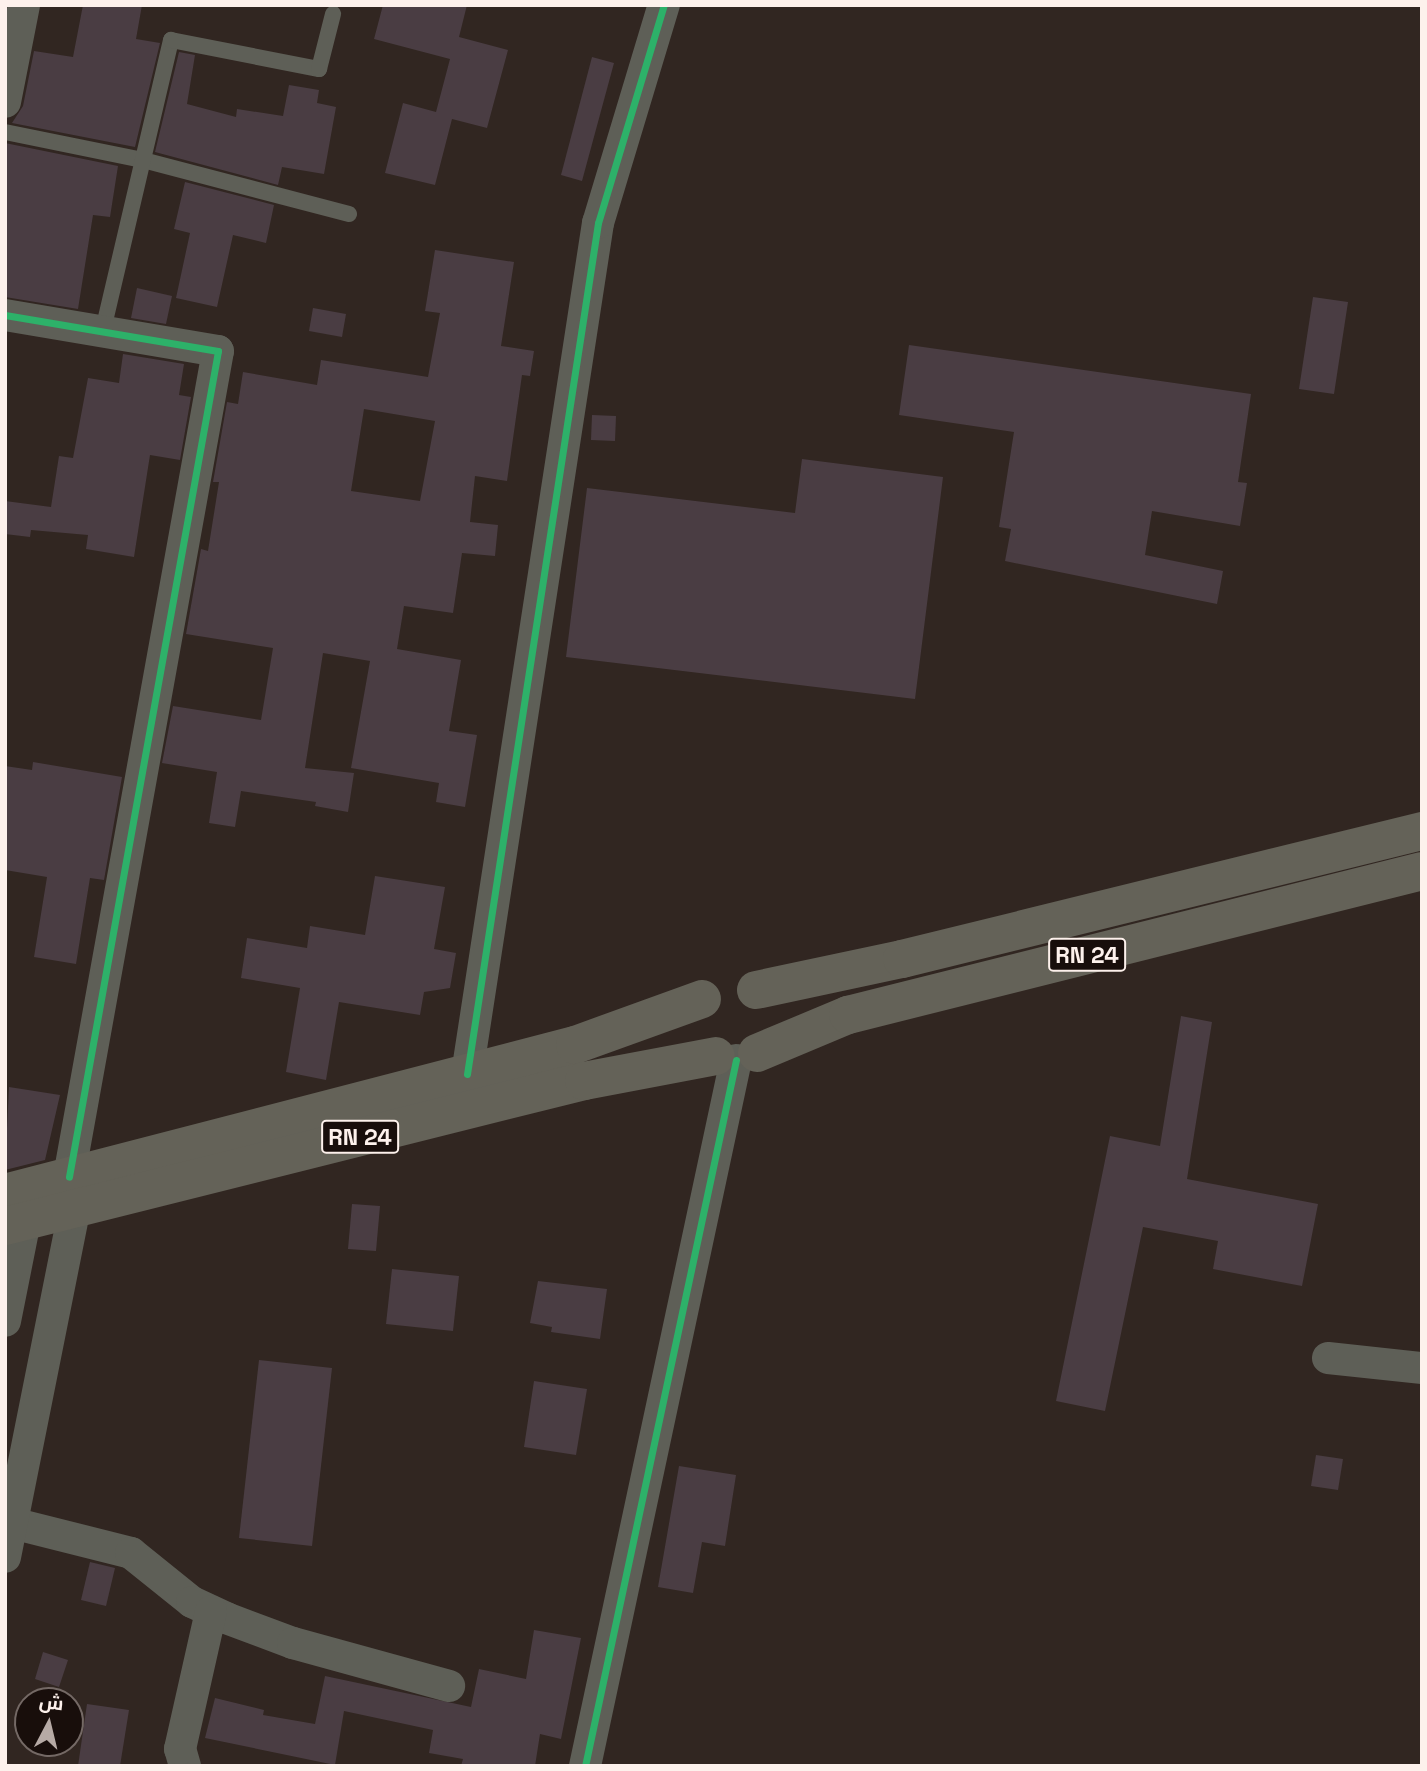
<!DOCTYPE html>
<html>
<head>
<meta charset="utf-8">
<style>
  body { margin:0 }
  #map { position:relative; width:1427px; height:1771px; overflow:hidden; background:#312621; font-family:"Space Grotesk",Cairo,sans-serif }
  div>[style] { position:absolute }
  .building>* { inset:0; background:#4a3d43 }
  .service>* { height:16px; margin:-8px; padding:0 8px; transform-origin:8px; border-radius:8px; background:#5e5f57 }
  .minor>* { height:32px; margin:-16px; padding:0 16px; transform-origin:16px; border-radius:16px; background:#5e5f57 }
  .trunk>* { height:38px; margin:-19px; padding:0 19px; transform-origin:19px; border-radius:19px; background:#646258 }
  .cycleway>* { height:7px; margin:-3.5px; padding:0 3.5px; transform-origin:3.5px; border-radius:3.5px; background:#2db169 }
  span { translate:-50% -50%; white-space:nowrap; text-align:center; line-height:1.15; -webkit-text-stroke:6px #180e0b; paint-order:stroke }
  .shield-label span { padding:2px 5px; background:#180e0b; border:2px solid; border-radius:5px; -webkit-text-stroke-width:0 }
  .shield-label { font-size:23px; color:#fdf1ec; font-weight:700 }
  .frame { position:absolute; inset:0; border:7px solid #fdf1ec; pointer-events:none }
  .north { position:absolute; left:14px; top:1687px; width:70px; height:70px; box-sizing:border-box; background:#180e0b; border:2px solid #746965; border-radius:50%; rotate:7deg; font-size:19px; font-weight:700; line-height:28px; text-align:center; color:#fdf1ec }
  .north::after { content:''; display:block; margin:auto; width:24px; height:32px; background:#b6aaa5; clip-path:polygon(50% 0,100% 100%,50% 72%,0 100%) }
</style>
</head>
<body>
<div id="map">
  <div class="building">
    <div style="clip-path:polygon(83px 5px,142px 5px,136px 39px,160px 43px,135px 147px,12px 123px,23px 106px,34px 51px,73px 57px)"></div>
    <div style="clip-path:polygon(383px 5px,467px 5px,459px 37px,508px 50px,487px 128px,452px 119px,435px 185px,385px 173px,403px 103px,436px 112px,450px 59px,374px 39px)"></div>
    <div style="clip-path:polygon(179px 52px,195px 55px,187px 104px,236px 117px,237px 109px,283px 116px,289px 85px,319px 90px,317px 103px,336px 107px,324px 174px,282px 167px,278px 185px,155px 152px)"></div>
    <div style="clip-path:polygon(592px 57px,614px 63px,582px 181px,561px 175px)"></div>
    <div style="clip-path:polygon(5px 143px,118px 166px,110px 217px,93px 215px,78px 309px,5px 297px)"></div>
    <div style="clip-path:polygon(185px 182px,274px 205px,266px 243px,233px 235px,217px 307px,176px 298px,190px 233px,174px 229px)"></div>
    <div style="clip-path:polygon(evenodd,435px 250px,514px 262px,501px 346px,534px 351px,530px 376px,522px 375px,507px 481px,475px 476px,470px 522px,498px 525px,495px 556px,462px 553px,453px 613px,404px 606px,397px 649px,461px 660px,449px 731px,477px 735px,465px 807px,436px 802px,439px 783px,351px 768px,370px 661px,323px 653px,305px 768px,354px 773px,348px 812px,315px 806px,316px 802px,241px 791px,235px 827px,209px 823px,217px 772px,162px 763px,173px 706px,261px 720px,273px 648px,186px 634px,201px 549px,208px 551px,219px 482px,213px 482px,227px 402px,238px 404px,243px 372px,317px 385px,321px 360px,428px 377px,440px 313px,425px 311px,435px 250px,364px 409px,435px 421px,420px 501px,351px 491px,364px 409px)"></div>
    <div style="clip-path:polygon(137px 288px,172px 296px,166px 324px,131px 318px)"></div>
    <div style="clip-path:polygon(1313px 297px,1348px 302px,1334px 394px,1299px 389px)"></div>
    <div style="clip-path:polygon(313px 308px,346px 314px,342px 337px,309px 331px)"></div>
    <div style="clip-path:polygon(909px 345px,1251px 394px,1238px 482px,1247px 483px,1240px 526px,1152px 511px,1145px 555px,1223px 571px,1217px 604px,1005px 561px,1011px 529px,999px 527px,1014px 432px,899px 415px)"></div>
    <div style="clip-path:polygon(123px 354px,184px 364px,179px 395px,191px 397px,180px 460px,150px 455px,134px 557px,86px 549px,88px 535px,31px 530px,30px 537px,5px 534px,5px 501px,51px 507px,59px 456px,73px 458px,88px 378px,119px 383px)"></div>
    <div style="clip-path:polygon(592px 415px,616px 416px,615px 441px,591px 440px)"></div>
    <div style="clip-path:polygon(802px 459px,943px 477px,915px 699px,566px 657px,587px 488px,795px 513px)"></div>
    <div style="clip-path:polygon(33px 762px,122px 777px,104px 880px,90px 878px,76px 964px,34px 957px,47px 877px,5px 870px,5px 766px,32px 770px)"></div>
    <div style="clip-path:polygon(375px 876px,445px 887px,434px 949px,456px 953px,450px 988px,424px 992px,420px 1015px,339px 1002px,326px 1080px,286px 1072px,300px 988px,241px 978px,247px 938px,307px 948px,310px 926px,365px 935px)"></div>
    <div style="clip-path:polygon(1181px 1016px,1212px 1022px,1187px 1179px,1318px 1204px,1302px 1286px,1213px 1269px,1218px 1241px,1143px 1227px,1105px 1411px,1056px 1401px,1110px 1136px,1160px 1146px)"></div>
    <div style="clip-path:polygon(9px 1087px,60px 1095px,45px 1160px,5px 1170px)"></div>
    <div style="clip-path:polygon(352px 1204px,380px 1206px,376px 1251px,348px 1249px)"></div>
    <div style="clip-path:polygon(392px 1269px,459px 1276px,453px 1331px,386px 1324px)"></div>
    <div style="clip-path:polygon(538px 1281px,607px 1289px,600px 1339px,551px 1332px,552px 1327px,530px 1323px)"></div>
    <div style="clip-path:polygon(259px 1360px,332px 1368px,312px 1546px,239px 1538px)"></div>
    <div style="clip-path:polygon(534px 1381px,587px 1389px,576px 1455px,524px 1447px)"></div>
    <div style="clip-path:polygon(1316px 1455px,1343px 1459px,1338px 1490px,1311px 1486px)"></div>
    <div style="clip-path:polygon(679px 1466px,736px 1475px,725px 1546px,702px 1542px,693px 1593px,658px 1587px)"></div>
    <div style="clip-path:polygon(90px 1562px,115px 1568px,106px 1606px,81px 1600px)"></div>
    <div style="clip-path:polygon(534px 1630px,581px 1638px,561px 1739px,540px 1734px,535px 1766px,461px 1766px,463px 1759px,429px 1753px,433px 1730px,344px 1711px,335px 1765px,205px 1738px,215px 1698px,264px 1710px,263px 1715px,315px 1724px,325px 1676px,471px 1707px,479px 1669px,526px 1679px)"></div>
    <div style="clip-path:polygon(43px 1652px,68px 1660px,59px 1687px,35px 1679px)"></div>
    <div style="clip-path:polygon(87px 1704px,129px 1710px,120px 1766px,78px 1766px)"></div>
  </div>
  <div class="service">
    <div style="left:5px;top:132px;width:141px;rotate:11.5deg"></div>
    <div style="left:143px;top:160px;width:213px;rotate:14.7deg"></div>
    <div style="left:103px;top:330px;width:298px;rotate:-76.8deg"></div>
    <div style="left:171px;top:40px;width:151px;rotate:11.1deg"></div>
    <div style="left:319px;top:69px;width:57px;rotate:-75.7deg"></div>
  </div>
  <div class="minor">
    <div style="left:5px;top:102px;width:99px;rotate:-78.9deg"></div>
    <div style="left:5px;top:315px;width:216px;rotate:9.6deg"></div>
    <div style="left:218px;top:351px;width:839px;rotate:100.23deg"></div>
    <div style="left:467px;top:1074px;width:861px;rotate:-81.25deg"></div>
    <div style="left:598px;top:223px;width:228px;rotate:-73.2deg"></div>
    <div style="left:5px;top:1321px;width:102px;rotate:-78.7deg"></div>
    <div style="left:1328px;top:1358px;width:95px;rotate:6.1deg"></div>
    <div style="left:12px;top:1523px;width:123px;rotate:14.1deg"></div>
    <div style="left:131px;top:1553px;width:78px;rotate:38.8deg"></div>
    <div style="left:192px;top:1602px;width:38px;rotate:25deg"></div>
    <div style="left:226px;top:1618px;width:72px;rotate:20.5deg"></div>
    <div style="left:293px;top:1643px;width:162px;rotate:15.4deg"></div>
    <div style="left:5px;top:1557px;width:356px;rotate:-78.7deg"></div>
    <div style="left:185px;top:1766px;width:18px;rotate:-106deg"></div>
    <div style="left:180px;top:1749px;width:141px;rotate:-77.3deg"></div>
    <div style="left:585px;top:1766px;width:722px;rotate:-77.93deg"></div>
  </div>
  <div class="trunk">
    <div style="left:756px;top:990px;width:149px;rotate:-12deg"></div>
    <div style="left:902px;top:959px;width:536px;rotate:-13.83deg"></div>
    <div style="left:757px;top:1053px;width:99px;rotate:-22.7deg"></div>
    <div style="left:848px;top:1015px;width:592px;rotate:-14.08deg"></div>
    <div style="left:5px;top:1193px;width:589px;rotate:-14.56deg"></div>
    <div style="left:575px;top:1045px;width:135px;rotate:-19.9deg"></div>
    <div style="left:5px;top:1226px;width:597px;rotate:-14.06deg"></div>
    <div style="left:584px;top:1081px;width:134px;rotate:-10.7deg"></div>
  </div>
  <div class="cycleway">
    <div style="left:5px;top:315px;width:216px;rotate:9.6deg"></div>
    <div style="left:218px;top:351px;width:839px;rotate:100.23deg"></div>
    <div style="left:467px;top:1074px;width:861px;rotate:-81.25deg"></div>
    <div style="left:598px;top:223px;width:228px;rotate:-73.2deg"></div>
    <div style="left:585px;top:1766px;width:722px;rotate:-77.93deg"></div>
  </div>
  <div class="shield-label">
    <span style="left:1087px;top:955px">RN 24</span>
    <span style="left:360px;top:1137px">RN 24</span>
  </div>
  <div class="frame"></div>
  <div class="north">ش</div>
</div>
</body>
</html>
